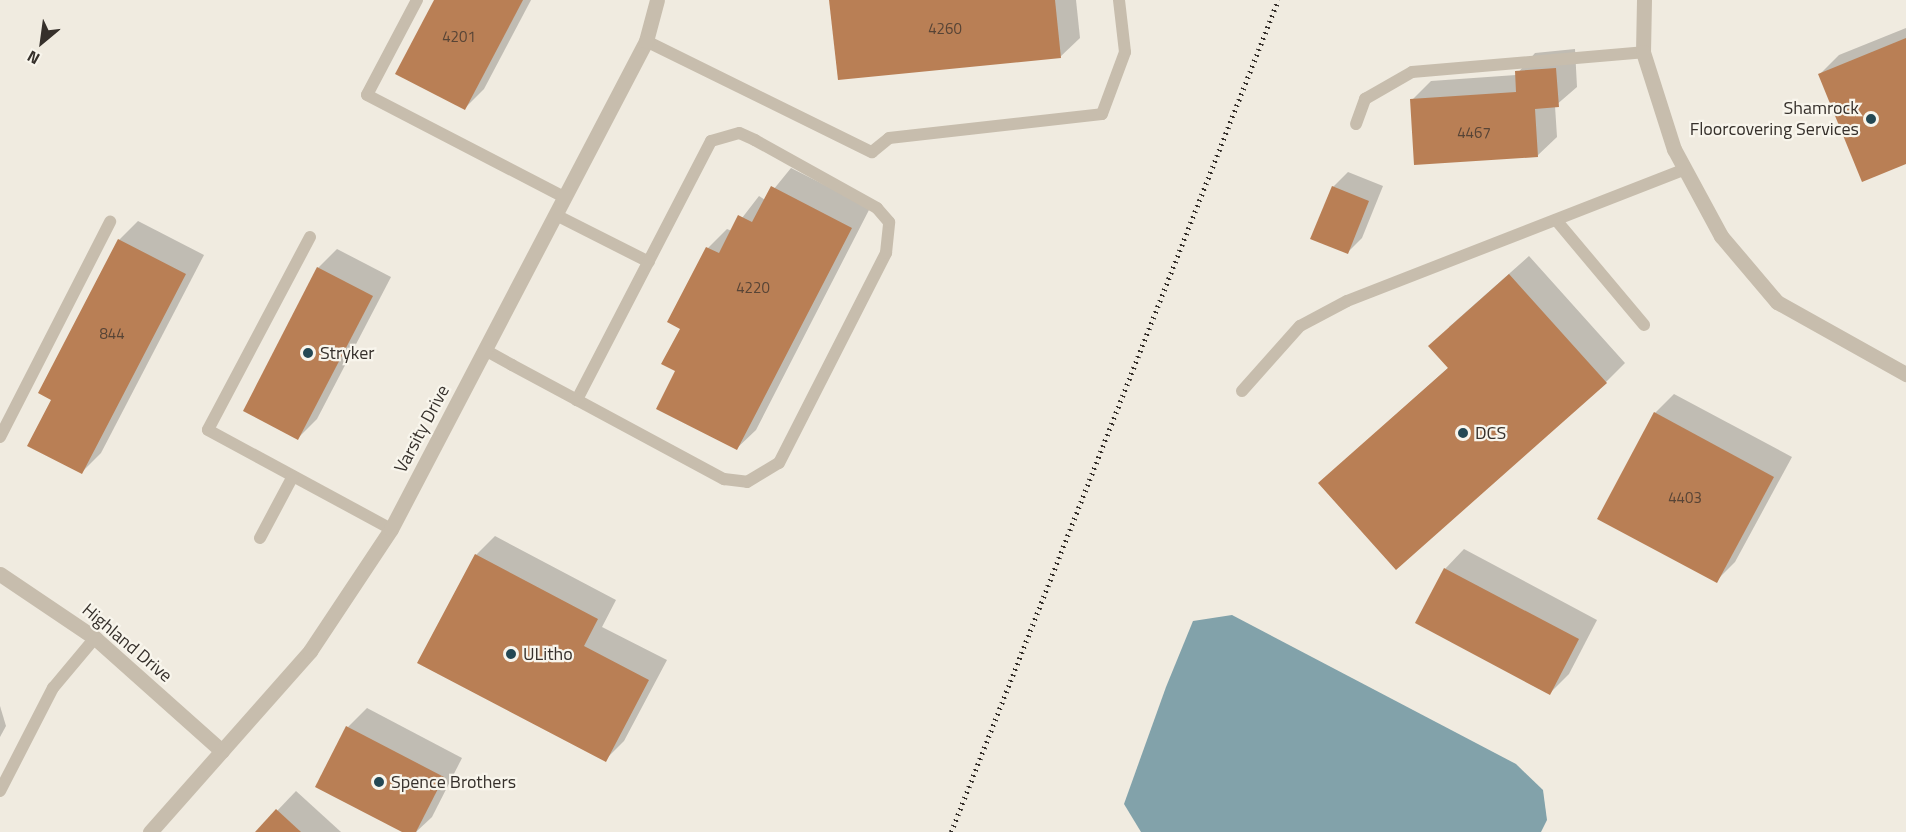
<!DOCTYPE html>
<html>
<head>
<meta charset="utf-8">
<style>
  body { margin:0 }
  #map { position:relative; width:1906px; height:832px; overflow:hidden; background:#f0ebe0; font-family:"Titillium Web",sans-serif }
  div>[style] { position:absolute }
  .water>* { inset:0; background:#82a2aa }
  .shadow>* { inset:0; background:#0003 }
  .building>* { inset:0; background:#b97f55 }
  .service>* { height:12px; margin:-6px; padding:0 6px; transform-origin:6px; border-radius:6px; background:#c7bdad }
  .minor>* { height:15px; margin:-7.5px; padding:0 7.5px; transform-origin:7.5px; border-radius:7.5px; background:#c7bdad }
  .rail>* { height:4.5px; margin-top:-2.25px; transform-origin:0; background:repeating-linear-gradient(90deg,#36302b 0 1.5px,transparent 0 6px) }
  .dots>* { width:16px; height:16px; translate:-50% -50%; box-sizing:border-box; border:3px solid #f8f5ec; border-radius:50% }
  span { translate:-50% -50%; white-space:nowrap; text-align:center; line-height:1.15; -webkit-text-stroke:4.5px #f8f5ec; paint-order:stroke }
  .number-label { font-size:15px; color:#574436 }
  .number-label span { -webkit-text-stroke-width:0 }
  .poi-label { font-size:18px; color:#36302b }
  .right { translate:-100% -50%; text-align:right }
  .left { translate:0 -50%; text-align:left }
  .street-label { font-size:18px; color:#36302b }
  .north { position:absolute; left:12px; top:12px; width:60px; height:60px; -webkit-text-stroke:4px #f8f5ec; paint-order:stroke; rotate:209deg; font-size:16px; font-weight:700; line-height:24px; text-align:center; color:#36302b }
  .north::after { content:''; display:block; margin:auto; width:21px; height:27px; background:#36302b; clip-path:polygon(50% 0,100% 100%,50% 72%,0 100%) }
</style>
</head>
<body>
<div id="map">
  <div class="water">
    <div style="clip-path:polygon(1232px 615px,1516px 764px,1543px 790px,1547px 820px,1541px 832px,1141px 832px,1124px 804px,1166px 687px,1193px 621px)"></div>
  </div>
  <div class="shadow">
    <div style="clip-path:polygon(435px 0,531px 0,484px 89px,465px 108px)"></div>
    <div style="clip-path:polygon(831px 0,1076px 0,1080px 38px,1060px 57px)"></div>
    <div style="clip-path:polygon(1906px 28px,1906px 163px,1820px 74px,1839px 55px)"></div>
    <div style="clip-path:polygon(1575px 49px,1577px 87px,1555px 106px,1557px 137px,1537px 156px,1412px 100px,1431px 81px,1516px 75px,1535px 53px)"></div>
    <div style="clip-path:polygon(791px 168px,870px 208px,756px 430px,736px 449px,677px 371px,682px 328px,669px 322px,708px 248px,727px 229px,732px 231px,759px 196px,765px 200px)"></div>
    <div style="clip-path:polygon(1348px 172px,1383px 186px,1362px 238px,1348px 252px,1333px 187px)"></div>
    <div style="clip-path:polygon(138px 221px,204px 255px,101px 453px,82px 472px,53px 399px,119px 240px)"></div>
    <div style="clip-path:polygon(337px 249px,391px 277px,317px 419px,298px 438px,318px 268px)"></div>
    <div style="clip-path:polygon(1529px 256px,1625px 363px,1606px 382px,1320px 483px,1449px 367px,1449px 327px)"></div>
    <div style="clip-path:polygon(1674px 394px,1792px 457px,1735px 562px,1716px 581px,1655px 413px)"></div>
    <div style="clip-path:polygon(495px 536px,616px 600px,602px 627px,667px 660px,624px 741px,605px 760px,476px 555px)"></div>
    <div style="clip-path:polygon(1464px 549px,1597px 620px,1569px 674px,1550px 693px,1417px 622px,1445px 569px)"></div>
    <div style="clip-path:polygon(0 706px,6px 726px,0 737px)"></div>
    <div style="clip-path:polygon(367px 708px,462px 758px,432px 817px,416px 832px,406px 832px,348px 727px)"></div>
    <div style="clip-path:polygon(296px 791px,341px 832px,257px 832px)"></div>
  </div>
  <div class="building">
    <div style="clip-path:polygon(434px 0,523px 0,465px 110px,395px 74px)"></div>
    <div style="clip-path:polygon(829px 0,1055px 0,1061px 58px,838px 80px)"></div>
    <div style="clip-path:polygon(1906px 38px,1906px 164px,1862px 182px,1818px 74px)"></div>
    <div style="clip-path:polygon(1556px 68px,1559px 107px,1535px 109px,1538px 157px,1414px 165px,1410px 99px,1516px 92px,1515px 71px)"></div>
    <div style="clip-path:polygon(771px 186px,852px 228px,737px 450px,656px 409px,675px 371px,661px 364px,680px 329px,667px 322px,706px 247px,719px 253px,738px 215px,752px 222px)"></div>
    <div style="clip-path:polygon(1332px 186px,1369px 201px,1348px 254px,1310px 239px)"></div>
    <div style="clip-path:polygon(118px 239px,186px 274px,82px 474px,27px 446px,51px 400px,38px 393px)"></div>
    <div style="clip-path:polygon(317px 267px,373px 296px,298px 440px,243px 411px)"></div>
    <div style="clip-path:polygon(1509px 274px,1607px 383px,1396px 570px,1318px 483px,1448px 368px,1428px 346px)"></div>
    <div style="clip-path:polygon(1654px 412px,1774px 477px,1717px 583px,1597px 519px)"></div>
    <div style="clip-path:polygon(475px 554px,598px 619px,584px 646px,649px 680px,606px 762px,417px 663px)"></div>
    <div style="clip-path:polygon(1444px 568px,1579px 639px,1550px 695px,1415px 623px)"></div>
    <div style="clip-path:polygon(346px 726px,444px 777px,416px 832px,402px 832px,315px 787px)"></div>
    <div style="clip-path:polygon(276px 809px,301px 832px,255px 832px)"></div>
  </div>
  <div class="service">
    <div style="left:417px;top:0;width:107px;rotate:117.8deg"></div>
    <div style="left:367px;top:95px;width:222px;rotate:27.4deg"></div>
    <div style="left:646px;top:41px;width:252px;rotate:26.2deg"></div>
    <div style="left:872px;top:152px;width:22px;rotate:-39deg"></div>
    <div style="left:889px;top:138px;width:214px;rotate:-6.4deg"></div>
    <div style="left:1102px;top:114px;width:66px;rotate:-69.6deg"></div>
    <div style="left:1125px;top:52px;width:52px;rotate:-96.6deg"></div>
    <div style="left:1356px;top:124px;width:27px;rotate:-70deg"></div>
    <div style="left:1365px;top:99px;width:54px;rotate:-29.9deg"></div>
    <div style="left:1412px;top:72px;width:232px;rotate:-4.9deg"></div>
    <div style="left:556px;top:215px;width:104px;rotate:26.8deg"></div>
    <div style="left:1556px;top:220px;width:137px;rotate:50deg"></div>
    <div style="left:310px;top:237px;width:218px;rotate:117.9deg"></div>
    <div style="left:208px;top:430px;width:208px;rotate:28.4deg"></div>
    <div style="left:485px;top:350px;width:31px;rotate:29deg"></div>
    <div style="left:512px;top:365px;width:74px;rotate:28.3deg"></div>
    <div style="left:577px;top:400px;width:167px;rotate:28.3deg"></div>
    <div style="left:724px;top:479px;width:23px;rotate:7deg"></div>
    <div style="left:747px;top:482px;width:37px;rotate:-31deg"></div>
    <div style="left:779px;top:463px;width:236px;rotate:-63deg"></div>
    <div style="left:886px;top:253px;width:31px;rotate:-84deg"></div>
    <div style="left:889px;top:222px;width:18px;rotate:-131deg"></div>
    <div style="left:877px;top:208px;width:140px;rotate:-150.9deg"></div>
    <div style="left:755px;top:140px;width:17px;rotate:-156deg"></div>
    <div style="left:739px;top:133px;width:29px;rotate:164deg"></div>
    <div style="left:711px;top:141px;width:292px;rotate:117.4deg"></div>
    <div style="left:1242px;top:391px;width:87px;rotate:-48.3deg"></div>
    <div style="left:1300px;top:326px;width:53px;rotate:-28deg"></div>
    <div style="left:1347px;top:301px;width:363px;rotate:-21.3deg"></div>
    <div style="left:0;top:437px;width:242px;rotate:-62.9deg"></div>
    <div style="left:260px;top:538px;width:70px;rotate:-62deg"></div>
    <div style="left:0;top:791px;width:116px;rotate:-62.8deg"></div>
    <div style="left:53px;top:688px;width:65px;rotate:-50deg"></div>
  </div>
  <div class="minor">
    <div style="left:1644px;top:0;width:52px;rotate:91.1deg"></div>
    <div style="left:1643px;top:52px;width:102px;rotate:72.3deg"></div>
    <div style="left:1674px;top:149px;width:99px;rotate:61.6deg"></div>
    <div style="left:1721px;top:236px;width:87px;rotate:49.7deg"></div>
    <div style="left:1777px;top:302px;width:148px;rotate:29.2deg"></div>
    <div style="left:0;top:574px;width:115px;rotate:34deg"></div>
    <div style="left:95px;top:638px;width:170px;rotate:41.7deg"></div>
    <div style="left:150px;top:832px;width:242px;rotate:-48.5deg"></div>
    <div style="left:310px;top:651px;width:146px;rotate:-56.4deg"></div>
    <div style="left:391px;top:529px;width:551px;rotate:-62.41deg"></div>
    <div style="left:646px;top:41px;width:42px;rotate:-75deg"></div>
  </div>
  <div class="rail">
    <div style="left:951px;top:832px;width:894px;rotate:-68.54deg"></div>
  </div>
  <div class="dots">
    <div style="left:1871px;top:119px;background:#244854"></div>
    <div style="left:308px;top:353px;background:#244854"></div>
    <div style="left:1463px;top:433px;background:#244854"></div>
    <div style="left:511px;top:654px;background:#244854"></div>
    <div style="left:379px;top:782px;background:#244854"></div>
  </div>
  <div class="number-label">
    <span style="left:945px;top:29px">4260</span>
    <span style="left:459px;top:37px">4201</span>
    <span style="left:1474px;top:133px">4467</span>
    <span style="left:753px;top:288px">4220</span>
    <span style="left:112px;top:334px">844</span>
    <span style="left:1685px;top:498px">4403</span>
  </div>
  <div class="poi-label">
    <span class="right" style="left:1859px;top:119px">Shamrock<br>Floorcovering Services</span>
    <span class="left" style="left:320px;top:353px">Stryker</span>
    <span class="left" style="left:1475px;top:433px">DCS</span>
    <span class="left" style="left:523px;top:654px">ULitho</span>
    <span class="left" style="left:391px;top:782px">Spence Brothers</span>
  </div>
  <div class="street-label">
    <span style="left:422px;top:429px;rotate:-62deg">Varsity Drive</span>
    <span style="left:127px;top:643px;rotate:40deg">Highland Drive</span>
  </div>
  <div class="north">N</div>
</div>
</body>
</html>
